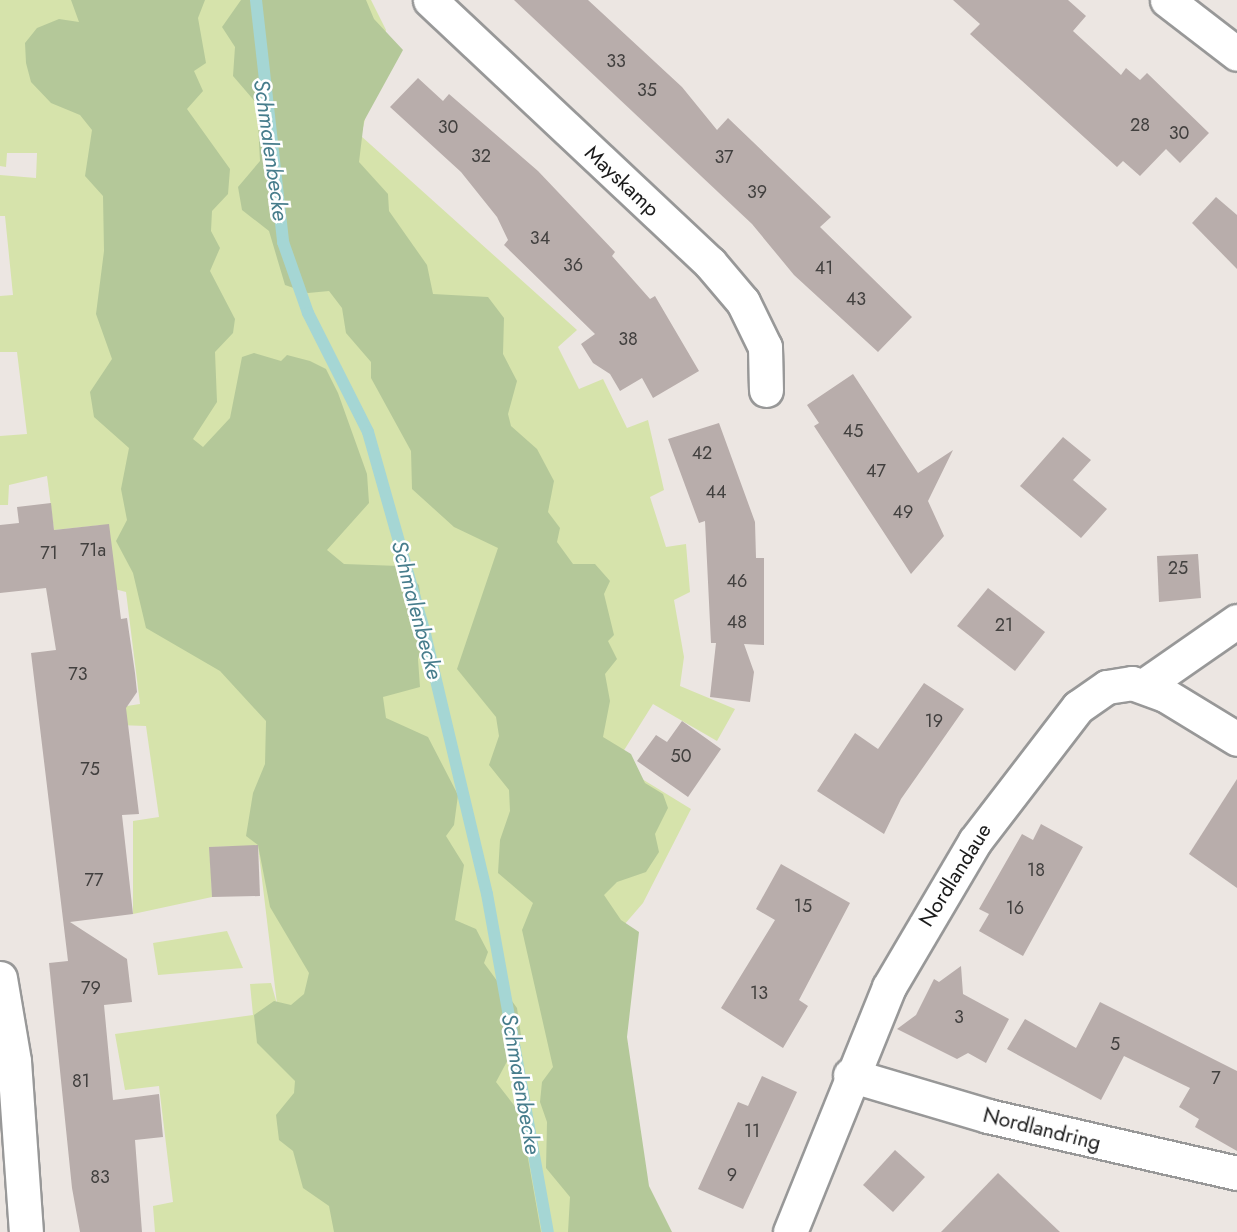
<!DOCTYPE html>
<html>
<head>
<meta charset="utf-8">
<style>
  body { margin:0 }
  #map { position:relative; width:1237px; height:1232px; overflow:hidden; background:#ece6e2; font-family:Jost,sans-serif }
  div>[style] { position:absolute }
  .grass>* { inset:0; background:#d6e3ab }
  .forest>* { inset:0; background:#b4c899 }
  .stream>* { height:12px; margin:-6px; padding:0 6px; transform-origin:6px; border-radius:6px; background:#a5d6d4 }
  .building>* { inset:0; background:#b8adab }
  .roads { filter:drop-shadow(2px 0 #989898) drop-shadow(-2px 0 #989898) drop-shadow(0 2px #989898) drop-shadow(0 -2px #989898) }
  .minor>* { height:33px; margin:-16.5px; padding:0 16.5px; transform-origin:16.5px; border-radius:16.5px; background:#fff }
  span { translate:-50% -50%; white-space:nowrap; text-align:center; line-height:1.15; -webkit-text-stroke:5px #fff; paint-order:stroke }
  .number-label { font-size:18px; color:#42403f }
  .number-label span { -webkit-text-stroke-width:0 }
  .street-label { font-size:21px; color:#1b1b1b }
  .water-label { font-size:22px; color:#477d8c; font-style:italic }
</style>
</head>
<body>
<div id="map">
  <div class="grass">
    <div style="clip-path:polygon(0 0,371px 0,386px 30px,361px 136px,577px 330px,558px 347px,579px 389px,603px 379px,627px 428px,648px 420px,664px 490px,650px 497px,666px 547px,686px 544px,690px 592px,674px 600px,684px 657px,680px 686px,735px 709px,717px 741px,653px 704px,616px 763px,691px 809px,643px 903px,624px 925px,619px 1067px,659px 1232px,155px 1232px,153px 1206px,173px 1202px,159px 1086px,125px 1090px,115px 1034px,253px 1015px,250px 984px,271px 983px,277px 1004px,258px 846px,210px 847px,212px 897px,133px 914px,133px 821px,159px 817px,146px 726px,118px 725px,120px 707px,140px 704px,126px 592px,107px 587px,102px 525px,54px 530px,47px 476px,9px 485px,8px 505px,0 505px,0 436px,27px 434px,17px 352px,0 352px,0 296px,13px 295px,5px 216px,0 216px,0 175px,36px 178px,37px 153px,7px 153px,6px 167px,0 166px)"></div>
    <div style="clip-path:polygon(227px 931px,243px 968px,158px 975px,153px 943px)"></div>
  </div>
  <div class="forest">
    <div style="clip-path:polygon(71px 0,205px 0,198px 18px,206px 63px,194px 71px,203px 91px,187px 109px,230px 169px,228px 194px,212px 211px,211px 231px,220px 248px,210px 271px,235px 319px,233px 333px,215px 352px,217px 402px,193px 439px,203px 447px,230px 418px,242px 357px,254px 353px,281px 361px,287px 355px,310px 361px,326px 369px,338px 393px,367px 474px,369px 503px,327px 550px,344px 564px,399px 566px,419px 585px,425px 634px,418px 659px,420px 687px,383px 697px,386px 718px,428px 737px,458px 795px,454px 825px,446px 836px,464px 865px,455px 920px,476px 929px,488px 952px,484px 963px,517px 1008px,521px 1035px,496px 1082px,520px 1113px,541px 1232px,334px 1232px,329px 1206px,303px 1188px,293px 1151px,279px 1140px,276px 1115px,294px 1093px,295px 1081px,257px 1043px,254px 1015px,274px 1001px,291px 1005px,304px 994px,309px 973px,270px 907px,258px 845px,246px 836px,253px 793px,265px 764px,266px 721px,220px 671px,146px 628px,133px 573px,116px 541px,127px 520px,121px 489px,129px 448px,94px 417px,90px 392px,112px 359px,96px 314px,104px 251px,103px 196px,85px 176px,92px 130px,80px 115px,51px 103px,31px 82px,26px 63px,25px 43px,37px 28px,59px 19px,79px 22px)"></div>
    <div style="clip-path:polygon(241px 0,366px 0,374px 19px,403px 50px,364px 121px,359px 162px,388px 194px,389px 211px,427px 265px,433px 294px,488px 297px,504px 318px,503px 354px,517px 381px,508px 414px,511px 426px,537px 449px,554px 481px,548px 512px,560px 528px,557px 542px,573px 564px,595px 564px,610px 581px,604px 594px,614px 635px,608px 641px,617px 659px,605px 674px,610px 701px,603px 737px,631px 754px,645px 783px,663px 794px,668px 808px,655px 834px,659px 852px,646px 872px,617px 882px,604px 895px,621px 920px,639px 932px,627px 1037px,649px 1186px,672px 1232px,568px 1232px,570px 1197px,546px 1168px,547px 1122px,540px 1102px,542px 1082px,553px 1067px,522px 930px,533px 903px,498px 873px,500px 840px,510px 811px,509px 790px,489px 765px,499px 736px,496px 717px,457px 669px,498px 548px,454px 527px,412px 489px,411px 451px,371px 378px,371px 362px,346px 333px,342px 308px,329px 291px,308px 293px,285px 285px,269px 231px,242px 210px,238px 187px,260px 161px,257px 104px,233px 76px,235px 47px,222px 27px)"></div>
  </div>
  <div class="stream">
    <div style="left:256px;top:0;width:244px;rotate:83.6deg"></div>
    <div style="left:283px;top:242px;width:75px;rotate:70.6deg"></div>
    <div style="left:308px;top:313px;width:133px;rotate:63.2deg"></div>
    <div style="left:368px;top:432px;width:210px;rotate:74.2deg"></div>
    <div style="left:425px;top:634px;width:267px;rotate:76.6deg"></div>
    <div style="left:487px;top:894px;width:343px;rotate:79.8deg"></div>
  </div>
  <div class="building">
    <div style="clip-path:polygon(514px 0,588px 0,682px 87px,717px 130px,728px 118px,831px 217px,820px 227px,912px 317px,878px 352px,794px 275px,752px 224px)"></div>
    <div style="clip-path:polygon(953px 0,1068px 0,1086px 16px,1073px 31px,1121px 75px,1126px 68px,1140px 80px,1147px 73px,1209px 133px,1180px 163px,1166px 149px,1140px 176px,1123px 161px,1117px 167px,970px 34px,980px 24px)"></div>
    <div style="clip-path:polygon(418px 78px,443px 101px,449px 94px,538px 171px,615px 252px,612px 256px,650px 299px,655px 296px,699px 371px,653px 398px,642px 378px,620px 391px,610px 374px,593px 363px,581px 344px,595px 334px,504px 245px,508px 240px,497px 217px,461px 172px,390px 107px)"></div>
    <div style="clip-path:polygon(1216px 197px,1237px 215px,1237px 269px,1192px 223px)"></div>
    <div style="clip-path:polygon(853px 374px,918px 473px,953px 450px,928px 501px,944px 536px,911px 574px,814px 426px,819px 423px,807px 405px)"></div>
    <div style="clip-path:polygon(719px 423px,755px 522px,756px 558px,764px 558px,764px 645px,744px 644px,754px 672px,750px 702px,710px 697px,716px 643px,711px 643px,705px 521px,699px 523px,668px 439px)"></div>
    <div style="clip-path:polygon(1063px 437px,1091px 460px,1073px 480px,1107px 509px,1081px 538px,1020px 486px)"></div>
    <div style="clip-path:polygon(51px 503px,54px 530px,109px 524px,121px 619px,127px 618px,135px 673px,137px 692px,126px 708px,139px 814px,122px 815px,133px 914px,70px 922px,127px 959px,132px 1002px,104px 1005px,113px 1100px,159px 1094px,163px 1137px,135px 1140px,142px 1232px,80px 1232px,72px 1188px,49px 963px,68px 961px,31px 653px,56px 650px,46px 588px,0 593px,0 525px,19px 523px,17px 507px)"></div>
    <div style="clip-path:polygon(1198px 554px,1201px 598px,1159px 602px,1157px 556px)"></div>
    <div style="clip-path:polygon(988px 588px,1045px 632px,1015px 671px,957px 626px)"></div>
    <div style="clip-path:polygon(924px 683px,964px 709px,901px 799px,884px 834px,817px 791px,855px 733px,878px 749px)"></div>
    <div style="clip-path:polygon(682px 721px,721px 749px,688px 797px,637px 761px,656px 735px,667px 742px)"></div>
    <div style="clip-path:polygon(1237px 779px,1237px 888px,1189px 854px)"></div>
    <div style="clip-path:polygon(1041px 824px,1083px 847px,1023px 956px,979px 931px,989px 914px,979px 909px,1022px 834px,1033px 840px)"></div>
    <div style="clip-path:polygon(258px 845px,260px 896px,212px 897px,209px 847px)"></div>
    <div style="clip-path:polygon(781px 864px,850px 903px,799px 1000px,808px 1006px,783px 1048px,721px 1008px,775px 920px,756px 909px)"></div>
    <div style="clip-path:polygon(961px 966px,963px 994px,1009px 1019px,986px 1063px,968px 1053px,957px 1059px,897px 1029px,916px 1015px,934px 979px,939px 982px)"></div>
    <div style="clip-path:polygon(1100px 1002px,1237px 1071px,1237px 1151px,1195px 1127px,1199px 1119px,1179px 1107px,1190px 1088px,1124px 1056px,1101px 1100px,1007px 1049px,1025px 1019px,1076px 1048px)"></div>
    <div style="clip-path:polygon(762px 1076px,797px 1092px,743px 1209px,698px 1189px,738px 1102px,748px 1106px)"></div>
    <div style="clip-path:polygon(895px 1150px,925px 1177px,893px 1212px,863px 1185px)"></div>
    <div style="clip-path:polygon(998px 1173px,1060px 1232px,941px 1232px)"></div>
  </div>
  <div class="roads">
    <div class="minor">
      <div style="left:430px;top:0;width:384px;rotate:43.2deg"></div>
      <div style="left:710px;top:263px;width:51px;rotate:49.8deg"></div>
      <div style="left:743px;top:302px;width:50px;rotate:63.9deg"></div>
      <div style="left:765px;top:347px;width:43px;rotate:88.7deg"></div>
      <div style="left:1167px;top:0;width:88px;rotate:37.6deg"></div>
      <div style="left:1145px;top:685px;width:112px;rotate:-34.8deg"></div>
      <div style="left:0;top:978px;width:84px;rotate:80.4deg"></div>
      <div style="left:14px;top:1061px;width:171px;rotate:86deg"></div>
      <div style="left:850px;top:1075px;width:144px;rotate:16.5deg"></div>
      <div style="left:988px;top:1116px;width:255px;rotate:12.9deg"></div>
      <div style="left:790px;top:1232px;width:264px;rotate:-68deg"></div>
      <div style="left:889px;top:987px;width:169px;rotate:-59.5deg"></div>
      <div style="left:975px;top:841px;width:169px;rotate:-52.5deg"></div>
      <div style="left:1078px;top:707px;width:35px;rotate:-35deg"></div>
      <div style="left:1107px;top:687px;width:25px;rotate:-9deg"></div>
      <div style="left:1132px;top:683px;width:35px;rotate:20deg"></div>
      <div style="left:1165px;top:695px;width:84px;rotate:31.4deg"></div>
    </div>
  </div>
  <div class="number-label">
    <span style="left:616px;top:61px">33</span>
    <span style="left:647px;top:90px">35</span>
    <span style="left:1140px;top:125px">28</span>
    <span style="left:448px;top:127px">30</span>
    <span style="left:1179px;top:133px">30</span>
    <span style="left:481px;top:156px">32</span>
    <span style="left:724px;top:157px">37</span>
    <span style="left:757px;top:192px">39</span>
    <span style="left:540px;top:238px">34</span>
    <span style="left:573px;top:265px">36</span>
    <span style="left:824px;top:268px">41</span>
    <span style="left:856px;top:299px">43</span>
    <span style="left:628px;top:339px">38</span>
    <span style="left:853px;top:431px">45</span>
    <span style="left:702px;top:453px">42</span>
    <span style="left:876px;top:471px">47</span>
    <span style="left:716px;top:492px">44</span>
    <span style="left:903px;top:512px">49</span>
    <span style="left:93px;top:550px">71a</span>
    <span style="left:49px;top:553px">71</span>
    <span style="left:1178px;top:568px">25</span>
    <span style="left:737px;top:581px">46</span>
    <span style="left:737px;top:622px">48</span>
    <span style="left:1004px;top:625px">21</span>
    <span style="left:78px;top:674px">73</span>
    <span style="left:934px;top:721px">19</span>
    <span style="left:681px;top:756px">50</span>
    <span style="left:90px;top:769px">75</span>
    <span style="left:1036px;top:870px">18</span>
    <span style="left:94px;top:880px">77</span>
    <span style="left:803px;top:906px">15</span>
    <span style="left:1015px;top:908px">16</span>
    <span style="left:91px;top:988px">79</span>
    <span style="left:759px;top:993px">13</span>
    <span style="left:959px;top:1017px">3</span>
    <span style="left:1115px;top:1044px">5</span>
    <span style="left:1216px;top:1078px">7</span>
    <span style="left:81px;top:1081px">81</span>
    <span style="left:752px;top:1131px">11</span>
    <span style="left:732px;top:1175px">9</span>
    <span style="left:100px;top:1177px">83</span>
  </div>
  <div class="street-label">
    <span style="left:622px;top:181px;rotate:43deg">Mayskamp</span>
    <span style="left:955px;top:875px;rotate:-58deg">Nordlandaue</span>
    <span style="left:1042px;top:1129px;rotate:14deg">Nordlandring</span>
  </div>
  <div class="water-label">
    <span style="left:271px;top:150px;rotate:82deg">Schmalenbecke</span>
    <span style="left:417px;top:610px;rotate:75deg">Schmalenbecke</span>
    <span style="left:521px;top:1084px;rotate:80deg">Schmalenbecke</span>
  </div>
</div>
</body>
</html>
